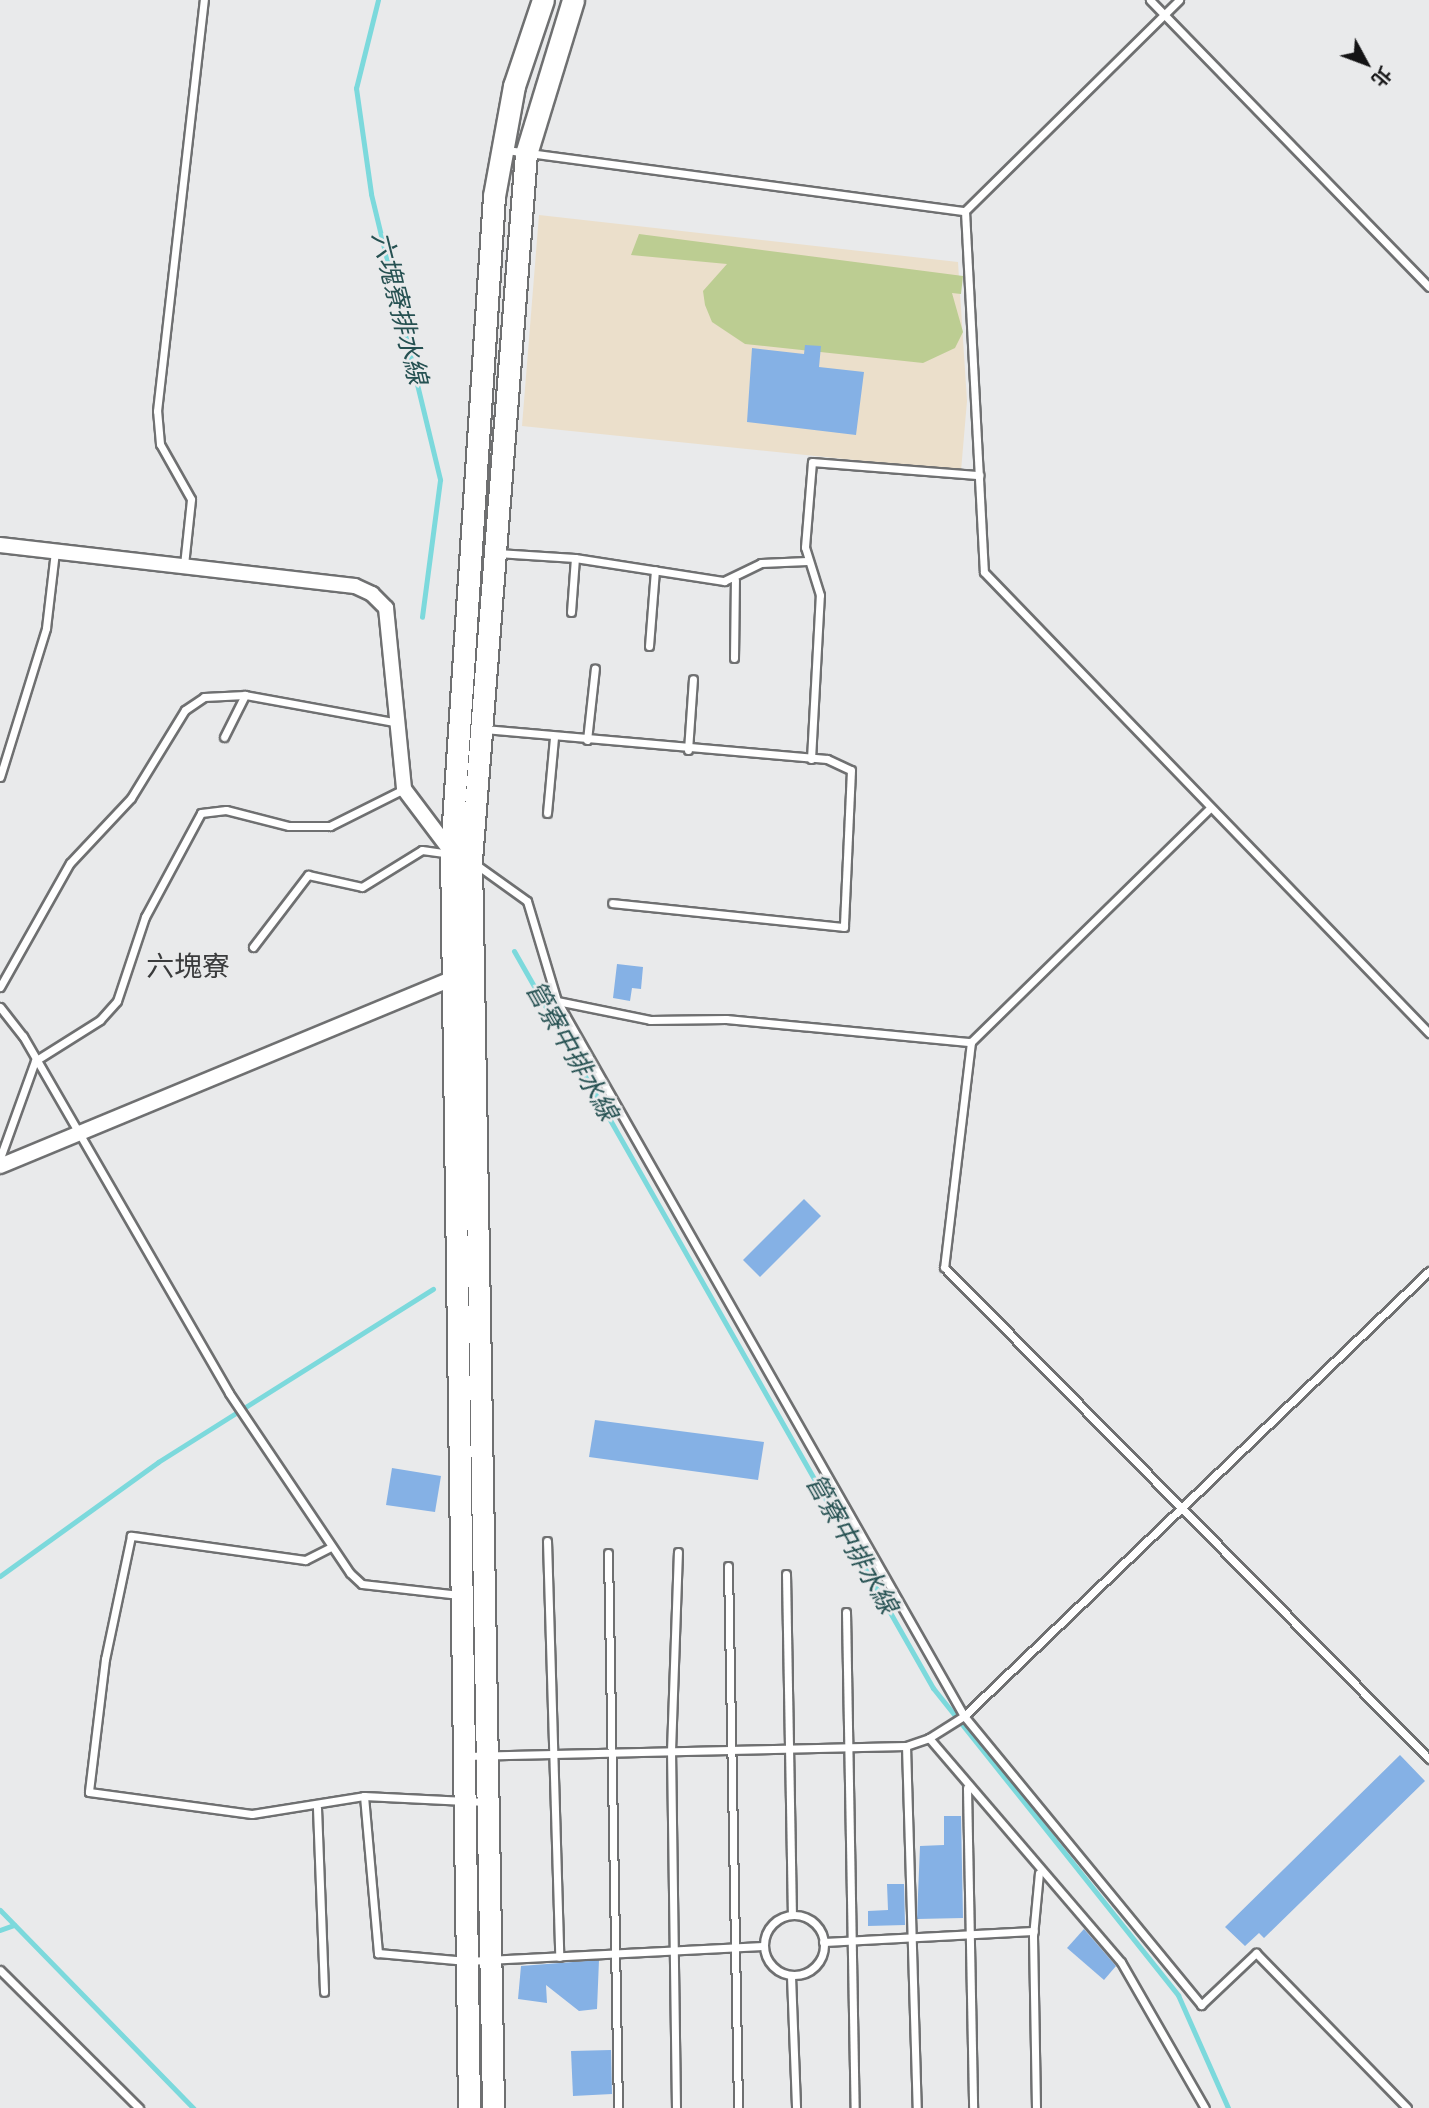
<!DOCTYPE html>
<html>
<head>
<meta charset="utf-8">
<style>
  body { margin:0 }
  #map { position:relative; width:1429px; height:2108px; overflow:hidden; background:#e9eaeb; font-family:Raleway,"Noto Sans TC",sans-serif }
  div>[style] { position:absolute }
  .education>* { inset:0; background:#ebdfcb }
  .green>* { inset:0; background:#bccd92 }
  .stream>* { height:5px; margin:-2.5px; padding:0 2.5px; transform-origin:2.5px; border-radius:2.5px; background:#7cd9dc }
  .building>* { inset:0; background:#85b1e5 }
  .roads { filter:drop-shadow(2px 0 #6f7071) drop-shadow(-2px 0 #6f7071) drop-shadow(0 2px #6f7071) drop-shadow(0 -2px #6f7071) }
  .lane>* { height:7px; margin:-3.5px; padding:0 3.5px; transform-origin:3.5px; border-radius:3.5px; background:#fff }
  .lane>.ring { margin:-3.5px; padding:0; box-sizing:content-box; background:none; border:7px solid #fff; border-radius:50% }
  .street>* { height:14px; margin:-7px; padding:0 7px; transform-origin:7px; border-radius:7px; background:#fff }
  .secondary>* { height:21px; margin:-10.5px; padding:0 10.5px; transform-origin:10.5px; border-radius:10.5px; background:#fff }
  span { translate:-50% -50%; white-space:nowrap; text-align:center; line-height:1.15; -webkit-text-stroke:5px #e9eaeb; paint-order:stroke }
  .water-label { font-size:26px; color:#265152; font-style:italic }
  .quarter-label { font-size:28px; color:#3a3b3c }
  .north { position:absolute; left:1331px; top:28px; width:70px; height:70px; -webkit-text-stroke:5px #e9eaeb; paint-order:stroke; rotate:131deg; font-size:19px; font-weight:700; line-height:28px; text-align:center; color:#141415 }
  .north::after { content:''; display:block; margin:auto; width:24px; height:32px; background:#141415; clip-path:polygon(50% 0,100% 100%,50% 72%,0 100%) }
</style>
</head>
<body>
<div id="map">
  <div class="education">
    <div style="clip-path:polygon(539px 215px,958px 262px,967px 401px,961px 471px,522px 426px)"></div>
  </div>
  <div class="green">
    <div style="clip-path:polygon(639px 234px,963px 276px,961px 294px,952px 293px,963px 332px,955px 348px,923px 363px,745px 344px,712px 322px,705px 305px,703px 291px,727px 264px,631px 255px)"></div>
  </div>
  <div class="stream">
    <div style="left:378px;top:0;width:91px;rotate:104deg"></div>
    <div style="left:356px;top:88px;width:107px;rotate:81.9deg"></div>
    <div style="left:371px;top:194px;width:294px;rotate:76.4deg"></div>
    <div style="left:440px;top:480px;width:138px;rotate:97.5deg"></div>
    <div style="left:514px;top:951px;width:848px;rotate:60.38deg"></div>
    <div style="left:933px;top:1688px;width:393px;rotate:51.4deg"></div>
    <div style="left:1178px;top:1995px;width:124px;rotate:66.1deg"></div>
    <div style="left:0;top:1576px;width:195px;rotate:-35.8deg"></div>
    <div style="left:158px;top:1462px;width:325px;rotate:-32.2deg"></div>
    <div style="left:0;top:1910px;width:277px;rotate:45.7deg"></div>
    <div style="left:0;top:1930px;width:15px;rotate:-20deg"></div>
  </div>
  <div class="building">
    <div style="clip-path:polygon(805px 345px,821px 346px,819px 367px,864px 372px,856px 435px,747px 422px,752px 348px,804px 354px)"></div>
    <div style="clip-path:polygon(617px 964px,643px 967px,641px 989px,632px 988px,630px 1001px,613px 998px)"></div>
    <div style="clip-path:polygon(804px 1199px,821px 1216px,760px 1277px,743px 1260px)"></div>
    <div style="clip-path:polygon(595px 1420px,764px 1442px,758px 1480px,589px 1457px)"></div>
    <div style="clip-path:polygon(392px 1468px,441px 1476px,435px 1512px,386px 1505px)"></div>
    <div style="clip-path:polygon(1400px 1755px,1425px 1781px,1264px 1938px,1259px 1933px,1245px 1946px,1225px 1927px)"></div>
    <div style="clip-path:polygon(944px 1816px,961px 1816px,963px 1918px,917px 1919px,920px 1846px,944px 1845px)"></div>
    <div style="clip-path:polygon(887px 1884px,904px 1884px,905px 1925px,868px 1926px,868px 1911px,888px 1910px)"></div>
    <div style="clip-path:polygon(1084px 1929px,1116px 1966px,1104px 1980px,1067px 1948px)"></div>
    <div style="clip-path:polygon(599px 1960px,597px 2009px,579px 2011px,546px 1985px,547px 2003px,518px 1999px,521px 1966px)"></div>
    <div style="clip-path:polygon(611px 2050px,612px 2094px,573px 2096px,571px 2051px)"></div>
  </div>
  <div class="roads">
    <div class="lane">
      <div style="left:1150px;top:0;width:400px;rotate:45.8deg"></div>
      <div style="left:1179px;top:0;width:301px;rotate:135.4deg"></div>
      <div style="left:965px;top:211px;width:361px;rotate:87deg"></div>
      <div style="left:984px;top:572px;width:641px;rotate:46.01deg"></div>
      <div style="left:506px;top:150px;width:463px;rotate:7.6deg"></div>
      <div style="left:497px;top:553px;width:78px;rotate:3.7deg"></div>
      <div style="left:575px;top:558px;width:151px;rotate:8.8deg"></div>
      <div style="left:724px;top:581px;width:41px;rotate:-25.9deg"></div>
      <div style="left:761px;top:563px;width:46px;rotate:-2.5deg"></div>
      <div style="left:184px;top:565px;width:66px;rotate:-83.9deg"></div>
      <div style="left:191px;top:499px;width:63px;rotate:-119.4deg"></div>
      <div style="left:160px;top:444px;width:33px;rotate:-95deg"></div>
      <div style="left:157px;top:411px;width:414px;rotate:-83.5deg"></div>
      <div style="left:571px;top:612px;width:54px;rotate:-85.8deg"></div>
      <div style="left:649px;top:646px;width:76px;rotate:-85.5deg"></div>
      <div style="left:734px;top:658px;width:78px;rotate:-89.3deg"></div>
      <div style="left:484px;top:729px;width:344px;rotate:5deg"></div>
      <div style="left:827px;top:759px;width:26px;rotate:25deg"></div>
      <div style="left:851px;top:770px;width:157px;rotate:92.6deg"></div>
      <div style="left:844px;top:927px;width:233px;rotate:-174.1deg"></div>
      <div style="left:224px;top:737px;width:47px;rotate:-63.4deg"></div>
      <div style="left:587px;top:740px;width:72px;rotate:-83.7deg"></div>
      <div style="left:688px;top:750px;width:71px;rotate:-86deg"></div>
      <div style="left:811px;top:759px;width:164px;rotate:-86.9deg"></div>
      <div style="left:820px;top:595px;width:50px;rotate:-107.4deg"></div>
      <div style="left:805px;top:547px;width:85px;rotate:-85.3deg"></div>
      <div style="left:812px;top:462px;width:168px;rotate:4.5deg"></div>
      <div style="left:0;top:777px;width:156px;rotate:-72.8deg"></div>
      <div style="left:46px;top:628px;width:78px;rotate:-83.3deg"></div>
      <div style="left:1209px;top:809px;width:333px;rotate:135.6deg"></div>
      <div style="left:971px;top:1042px;width:227px;rotate:96.8deg"></div>
      <div style="left:944px;top:1267px;width:691px;rotate:45.41deg"></div>
      <div style="left:547px;top:813px;width:76px;rotate:-84.7deg"></div>
      <div style="left:474px;top:863px;width:65px;rotate:35.6deg"></div>
      <div style="left:527px;top:901px;width:104px;rotate:73.3deg"></div>
      <div style="left:557px;top:1001px;width:823px;rotate:60.35deg"></div>
      <div style="left:964px;top:1716px;width:374px;rotate:50.6deg"></div>
      <div style="left:1201px;top:2005px;width:76px;rotate:-43.4deg"></div>
      <div style="left:1256px;top:1953px;width:216px;rotate:45.7deg"></div>
      <div style="left:253px;top:947px;width:91px;rotate:-52.6deg"></div>
      <div style="left:308px;top:875px;width:55px;rotate:12.5deg"></div>
      <div style="left:362px;top:887px;width:70px;rotate:-31.7deg"></div>
      <div style="left:422px;top:850px;width:28px;rotate:8deg"></div>
      <div style="left:0;top:987px;width:142px;rotate:-60.6deg"></div>
      <div style="left:70px;top:863px;width:89px;rotate:-46.8deg"></div>
      <div style="left:131px;top:798px;width:103px;rotate:-58.5deg"></div>
      <div style="left:185px;top:710px;width:23px;rotate:-34deg"></div>
      <div style="left:204px;top:697px;width:41px;rotate:-2.8deg"></div>
      <div style="left:245px;top:695px;width:151px;rotate:10.3deg"></div>
      <div style="left:557px;top:1001px;width:95px;rotate:11.5deg"></div>
      <div style="left:650px;top:1020px;width:76px;rotate:-0.8deg"></div>
      <div style="left:726px;top:1019px;width:246px;rotate:5.4deg"></div>
      <div style="left:0;top:1007px;width:37px;rotate:52deg"></div>
      <div style="left:23px;top:1036px;width:412px;rotate:60deg"></div>
      <div style="left:229px;top:1393px;width:217px;rotate:56.1deg"></div>
      <div style="left:350px;top:1573px;width:16px;rotate:43deg"></div>
      <div style="left:362px;top:1584px;width:98px;rotate:6.5deg"></div>
      <div style="left:0;top:1158px;width:103px;rotate:-70.2deg"></div>
      <div style="left:35px;top:1061px;width:77px;rotate:-32.2deg"></div>
      <div style="left:100px;top:1020px;width:25px;rotate:-48deg"></div>
      <div style="left:117px;top:1001px;width:89px;rotate:-71.6deg"></div>
      <div style="left:145px;top:917px;width:118px;rotate:-61.7deg"></div>
      <div style="left:201px;top:813px;width:25px;rotate:-7deg"></div>
      <div style="left:226px;top:810px;width:65px;rotate:14.3deg"></div>
      <div style="left:289px;top:826px;width:41px"></div>
      <div style="left:330px;top:826px;width:83px;rotate:-26.6deg"></div>
      <div style="left:547px;top:1541px;width:416px;rotate:88.3deg"></div>
      <div style="left:331px;top:1547px;width:29px;rotate:153deg"></div>
      <div style="left:305px;top:1560px;width:176px;rotate:-172.1deg"></div>
      <div style="left:131px;top:1536px;width:126px;rotate:101.9deg"></div>
      <div style="left:105px;top:1659px;width:134px;rotate:96.9deg"></div>
      <div style="left:89px;top:1792px;width:164px;rotate:7.7deg"></div>
      <div style="left:252px;top:1814px;width:113px;rotate:-9.1deg"></div>
      <div style="left:364px;top:1796px;width:122px;rotate:2.8deg"></div>
      <div style="left:608px;top:1553px;width:555px;rotate:88.97deg"></div>
      <div style="left:728px;top:1566px;width:542px;rotate:88.94deg"></div>
      <div style="left:786px;top:1574px;width:340px;rotate:89deg"></div>
      <div style="left:846px;top:1612px;width:496px;rotate:89deg"></div>
      <div style="left:929px;top:1738px;width:295px;rotate:49.4deg"></div>
      <div style="left:1121px;top:1962px;width:168px;rotate:60.1deg"></div>
      <div style="left:906px;top:1746px;width:362px;rotate:88.3deg"></div>
      <div style="left:465px;top:1756px;width:441px;rotate:-1.3deg"></div>
      <div style="left:906px;top:1746px;width:24px;rotate:-19deg"></div>
      <div style="left:929px;top:1738px;width:41px;rotate:-32.2deg"></div>
      <div style="left:964px;top:1716px;width:644px;rotate:-43.74deg"></div>
      <div style="left:967px;top:1788px;width:320px;rotate:88.9deg"></div>
      <div style="left:364px;top:1796px;width:158px;rotate:84.9deg"></div>
      <div style="left:378px;top:1953px;width:89px;rotate:5.1deg"></div>
      <div style="left:467px;top:1961px;width:296px;rotate:-2.9deg"></div>
      <div style="left:317px;top:1808px;width:184px;rotate:87.8deg"></div>
      <div class="ring" style="left:764px;top:1915px;width:53px;height:53px"></div>
      <div style="left:823px;top:1942px;width:211px;rotate:-3deg"></div>
      <div style="left:0;top:1970px;width:196px;rotate:44.8deg"></div>
      <div style="left:791px;top:1976px;width:132px;rotate:87.8deg"></div>
      <div style="left:676px;top:2108px;width:357px;rotate:-90.8deg"></div>
      <div style="left:671px;top:1751px;width:199px;rotate:-88deg"></div>
      <div style="left:1036px;top:2108px;width:172px;rotate:-91deg"></div>
      <div style="left:1033px;top:1936px;width:63px;rotate:-84.6deg"></div>
    </div>
    <div class="street">
      <div style="left:0;top:545px;width:357px;rotate:6.6deg"></div>
      <div style="left:355px;top:586px;width:19px;rotate:25deg"></div>
      <div style="left:372px;top:594px;width:20px;rotate:45deg"></div>
      <div style="left:386px;top:608px;width:182px;rotate:84.3deg"></div>
      <div style="left:404px;top:789px;width:81px;rotate:53deg"></div>
      <div style="left:0;top:1166px;width:486px;rotate:-22.5deg"></div>
    </div>
    <div class="secondary">
      <div style="left:469px;top:2108px;width:1254px;rotate:-90.82deg"></div>
      <div style="left:451px;top:854px;width:659px;rotate:-86.26deg"></div>
      <div style="left:494px;top:196px;width:112px;rotate:-79.7deg"></div>
      <div style="left:514px;top:86px;width:91px;rotate:-71.4deg"></div>
      <div style="left:493px;top:2108px;width:1248px;rotate:-91.01deg"></div>
      <div style="left:471px;top:860px;width:708px;rotate:-85.55deg"></div>
      <div style="left:526px;top:154px;width:161px;rotate:-73deg"></div>
    </div>
  </div>
  <div class="water-label">
    <span style="left:399px;top:308px;rotate:76deg">六塊寮排水線</span>
    <span style="left:571px;top:1051px;rotate:60deg">管寮中排水線</span>
    <span style="left:851px;top:1544px;rotate:60deg">管寮中排水線</span>
  </div>
  <div class="quarter-label">
    <span style="left:188px;top:967px">六塊寮</span>
  </div>
  <div class="north">北</div>
</div>
</body>
</html>
